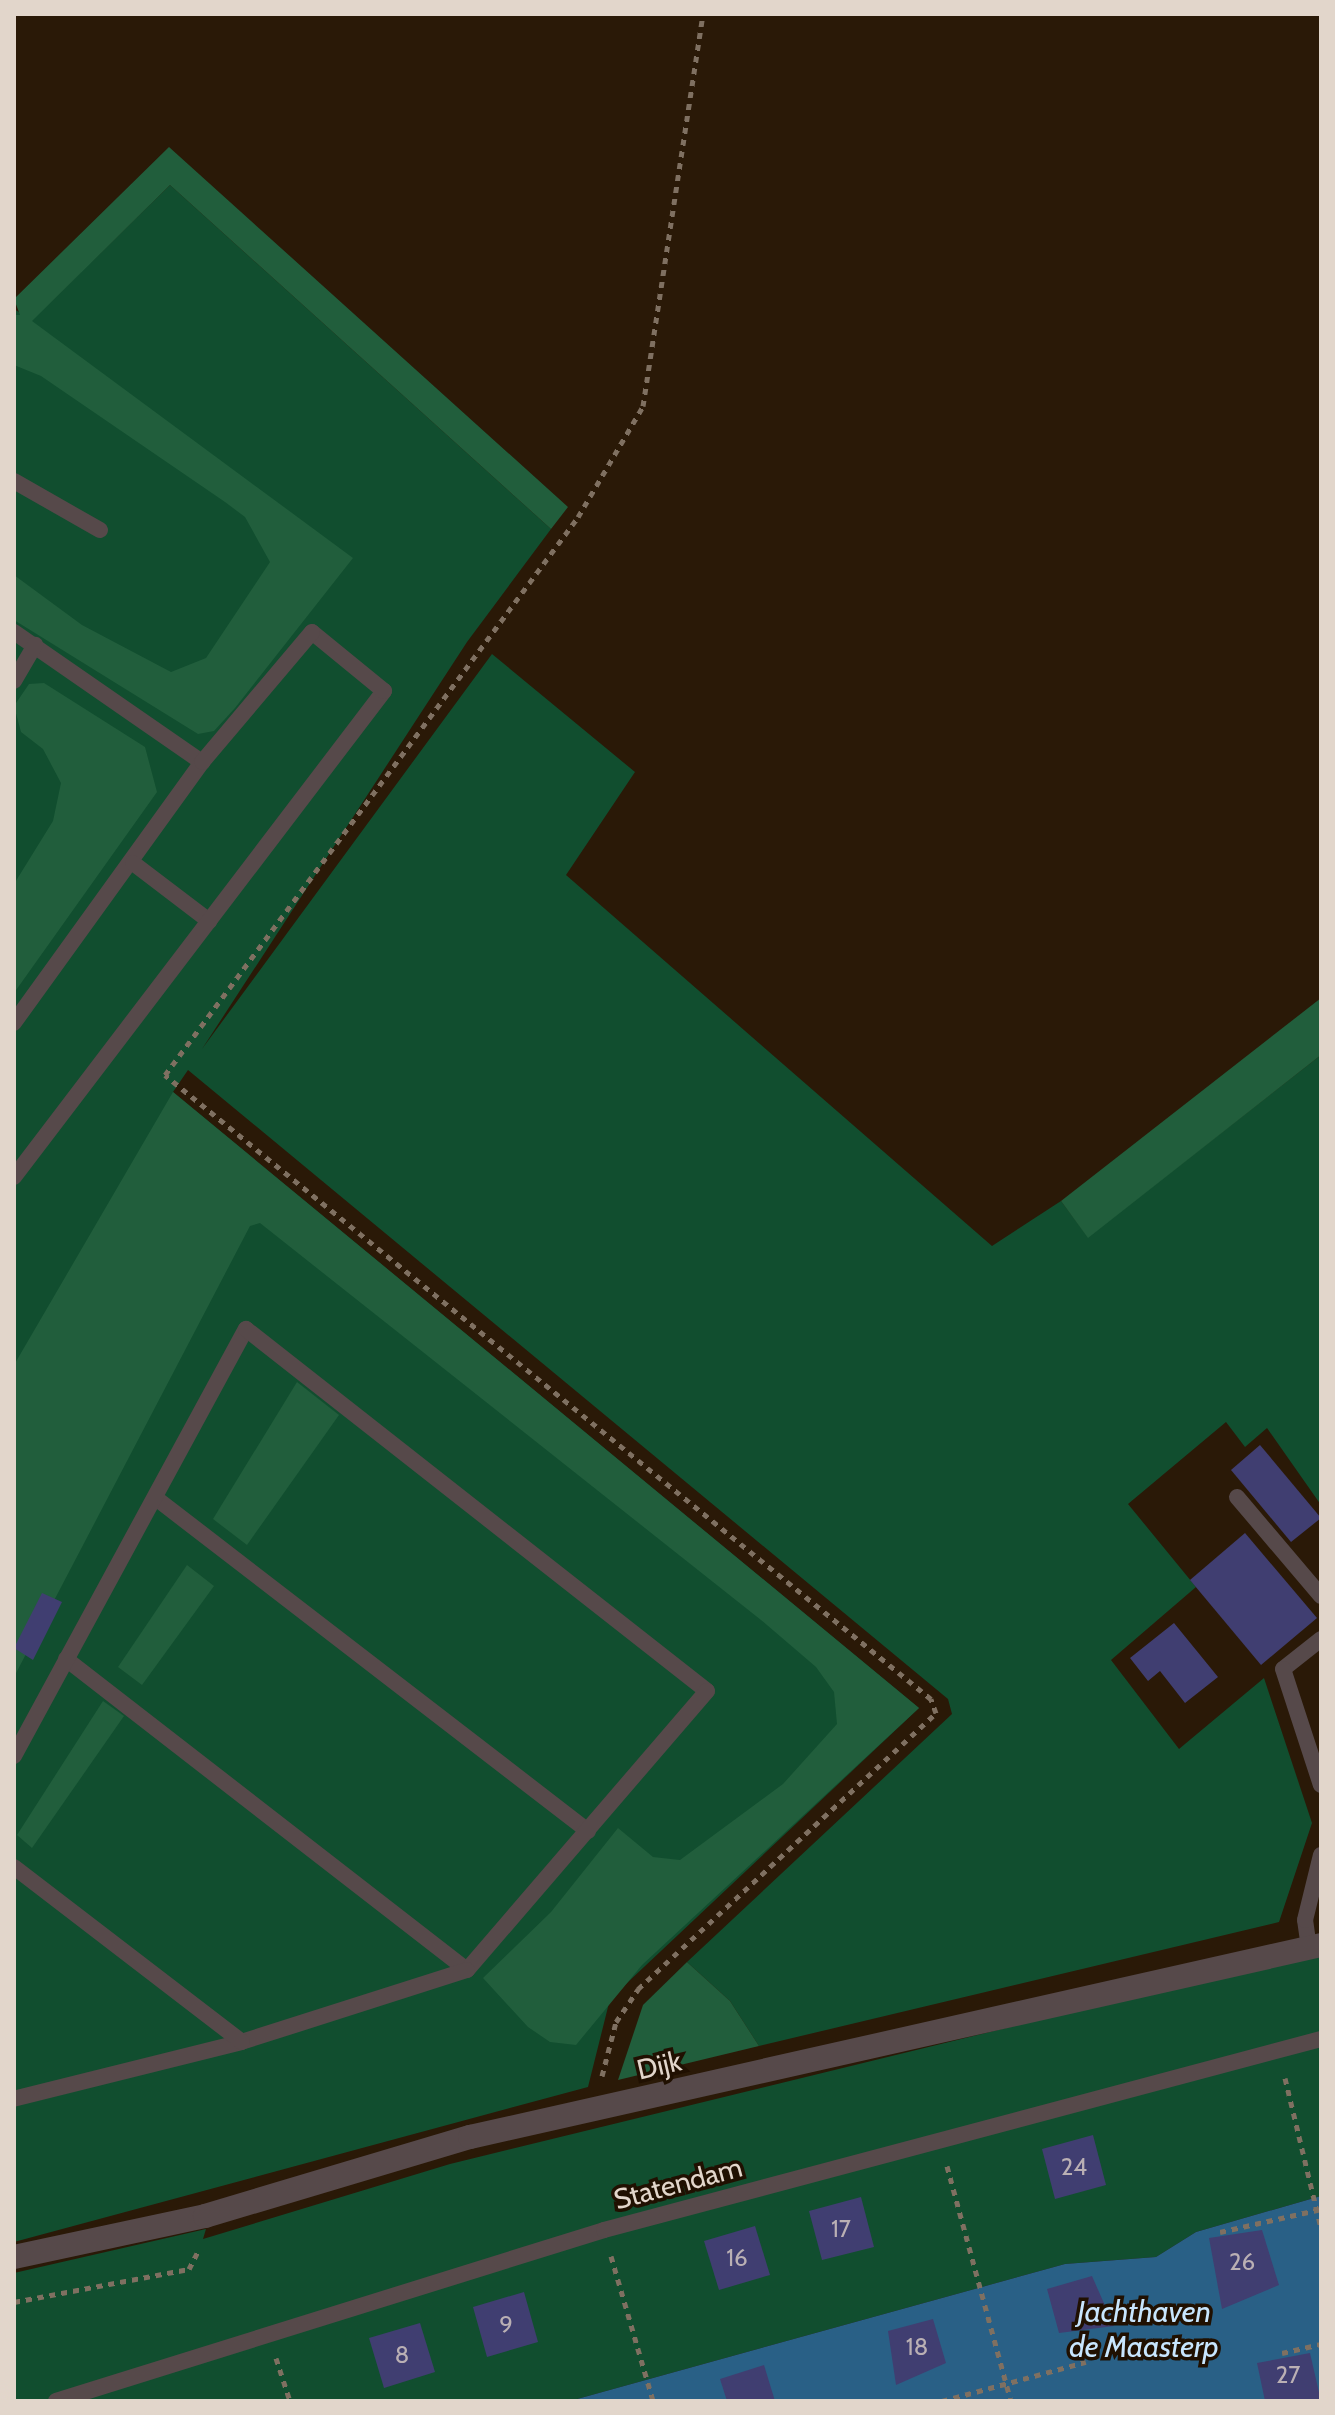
<!DOCTYPE html>
<html>
<head>
<meta charset="utf-8">
<style>
  body { margin:0 }
  #map { position:relative; width:1335px; height:2415px; overflow:hidden; background:#2a1907; font-family:Cabin,sans-serif }
  div>[style] { position:absolute }
  .green>* { inset:0; background:#114e2f }
  .forest>* { inset:0; background:#215e3c }
  .water>* { inset:0; background:#296086 }
  .building>* { inset:0; background:#403e71 }
  .path>* { height:5px; margin-top:-2.5px; transform-origin:0; background:repeating-linear-gradient(90deg,#7f7061 0 6px,transparent 0 12px) }
  .service>* { height:16px; margin:-8px; padding:0 8px; transform-origin:8px; border-radius:8px; background:#56494a }
  .minor>* { height:24px; margin:-12px; padding:0 12px; transform-origin:12px; border-radius:12px; background:#56494a }
  span { translate:-50% -50%; white-space:nowrap; text-align:center; line-height:1.15; -webkit-text-stroke:7px #201001; paint-order:stroke }
  .number-label { font-size:24px; color:#bab0b4 }
  .number-label span { -webkit-text-stroke-width:0 }
  .street-label { font-size:28px; color:#e2d6cb }
  .water-label { font-size:30px; color:#c8e6fe; font-style:italic }
  .frame { position:absolute; inset:0; border:16px solid #e2d6cb; pointer-events:none }
</style>
</head>
<body>
<div id="map">
  <div class="green">
    <div style="clip-path:polygon(170px 185px,551px 529px,467px 642px,202px 1049px,492px 654px,635px 772px,566px 875px,992px 1246px,1061px 1201px,1088px 1237px,1321px 1055px,1321px 1505px,1267px 1428px,1245px 1447px,1226px 1422px,1128px 1504px,1196px 1587px,1111px 1660px,1179px 1749px,1264px 1678px,1312px 1823px,1279px 1922px,759px 2046px,730px 2001px,687px 1962px,952px 1714px,948px 1699px,188px 1070px,173px 1092px,919px 1708px,610px 1999px,588px 2087px,14px 2242px,14px 309px,32px 320px)"></div>
    <div style="clip-path:polygon(1321px 1951px,1321px 2196px,1196px 2232px,1156px 2257px,1065px 2264px,570px 2401px,14px 2401px,14px 2273px,206px 2229px,203px 2239px,450px 2164px)"></div>
  </div>
  <div class="forest">
    <div style="clip-path:polygon(169px 147px,568px 507px,551px 529px,170px 185px,32px 321px,353px 558px,235px 708px,214px 731px,198px 734px,14px 620px,14px 575px,82px 625px,171px 672px,206px 658px,270px 562px,245px 517px,225px 502px,41px 376px,14px 365px,14px 315px,20px 315px,14px 299px)"></div>
    <div style="clip-path:polygon(44px 683px,145px 747px,157px 792px,14px 993px,14px 884px,53px 821px,61px 783px,43px 749px,21px 732px,14px 706px,29px 684px)"></div>
    <div style="clip-path:polygon(1321px 998px,1321px 1055px,1088px 1238px,1061px 1201px)"></div>
    <div style="clip-path:polygon(173px 1092px,919px 1708px,642px 1965px,576px 2045px,550px 2042px,528px 2027px,483px 1978px,551px 1912px,618px 1828px,653px 1857px,680px 1860px,783px 1784px,837px 1724px,834px 1692px,816px 1667px,761px 1620px,260px 1223px,250px 1226px,14px 1677px,14px 1365px)"></div>
    <div style="clip-path:polygon(297px 1382px,339px 1415px,247px 1545px,213px 1519px)"></div>
    <div style="clip-path:polygon(187px 1565px,214px 1586px,142px 1685px,118px 1667px)"></div>
    <div style="clip-path:polygon(103px 1701px,124px 1716px,32px 1848px,17px 1835px)"></div>
    <div style="clip-path:polygon(687px 1962px,730px 2001px,759px 2046px,618px 2080px,643px 2005px)"></div>
  </div>
  <div class="water">
    <div style="clip-path:polygon(1321px 2196px,1321px 2401px,570px 2401px,1065px 2264px,1156px 2257px,1196px 2232px)"></div>
  </div>
  <div class="building">
    <div style="clip-path:polygon(1260px 1445px,1321px 1518px,1291px 1542px,1231px 1470px)"></div>
    <div style="clip-path:polygon(1245px 1533px,1317px 1618px,1261px 1665px,1190px 1580px)"></div>
    <div style="clip-path:polygon(42px 1593px,62px 1602px,33px 1660px,14px 1648px)"></div>
    <div style="clip-path:polygon(1174px 1623px,1218px 1677px,1185px 1703px,1160px 1671px,1148px 1681px,1130px 1658px)"></div>
    <div style="clip-path:polygon(1093px 2135px,1106px 2185px,1055px 2199px,1042px 2149px)"></div>
    <div style="clip-path:polygon(861px 2197px,874px 2247px,822px 2260px,809px 2211px)"></div>
    <div style="clip-path:polygon(755px 2226px,770px 2275px,719px 2290px,704px 2241px)"></div>
    <div style="clip-path:polygon(1262px 2230px,1279px 2285px,1222px 2309px,1209px 2238px)"></div>
    <div style="clip-path:polygon(1092px 2276px,1114px 2326px,1059px 2333px,1047px 2289px)"></div>
    <div style="clip-path:polygon(524px 2292px,538px 2342px,487px 2357px,473px 2307px)"></div>
    <div style="clip-path:polygon(933px 2319px,946px 2363px,896px 2385px,888px 2331px)"></div>
    <div style="clip-path:polygon(420px 2323px,435px 2372px,384px 2388px,369px 2338px)"></div>
    <div style="clip-path:polygon(1310px 2353px,1321px 2401px,1265px 2401px,1257px 2363px)"></div>
    <div style="clip-path:polygon(764px 2365px,775px 2401px,727px 2401px,720px 2379px)"></div>
  </div>
  <div class="path">
    <div style="left:602px;top:2076px;width:56px;rotate:-75.5deg"></div>
    <div style="left:616px;top:2022px;width:40px;rotate:-56deg"></div>
    <div style="left:638px;top:1989px;width:406px;rotate:-42.8deg"></div>
    <div style="left:936px;top:1713px;width:15px;rotate:-110deg"></div>
    <div style="left:931px;top:1699px;width:988px;rotate:-140.83deg"></div>
    <div style="left:165px;top:1075px;width:694px;rotate:-53.49deg"></div>
    <div style="left:578px;top:517px;width:129px;rotate:-59.6deg"></div>
    <div style="left:643px;top:406px;width:397px;rotate:-81.3deg"></div>
    <div style="left:1285px;top:2078px;width:154px;rotate:76.5deg"></div>
    <div style="left:947px;top:2166px;width:244px;rotate:74.8deg"></div>
    <div style="left:1220px;top:2232px;width:104px;rotate:-12.8deg"></div>
    <div style="left:611px;top:2256px;width:151px;rotate:73.8deg"></div>
    <div style="left:14px;top:2302px;width:178px;rotate:-10.7deg"></div>
    <div style="left:189px;top:2269px;width:22px;rotate:-63deg"></div>
    <div style="left:1282px;top:2353px;width:40px;rotate:-13deg"></div>
    <div style="left:276px;top:2358px;width:45px;rotate:72deg"></div>
    <div style="left:942px;top:2401px;width:149px;rotate:-15.2deg"></div>
  </div>
  <div class="service">
    <div style="left:14px;top:481px;width:99px;rotate:29.7deg"></div>
    <div style="left:14px;top:632px;width:229px;rotate:34.7deg"></div>
    <div style="left:202px;top:762px;width:322px;rotate:125.8deg"></div>
    <div style="left:14px;top:681px;width:42px;rotate:-59.7deg"></div>
    <div style="left:133px;top:863px;width:96px;rotate:37.3deg"></div>
    <div style="left:14px;top:1177px;width:611px;rotate:-52.72deg"></div>
    <div style="left:384px;top:691px;width:93px;rotate:-140.7deg"></div>
    <div style="left:312px;top:632px;width:170px;rotate:130.2deg"></div>
    <div style="left:1237px;top:1497px;width:130px;rotate:49.7deg"></div>
    <div style="left:157px;top:1499px;width:544px;rotate:37.61deg"></div>
    <div style="left:1321px;top:1639px;width:48px;rotate:141.7deg"></div>
    <div style="left:1283px;top:1669px;width:122px;rotate:71.9deg"></div>
    <div style="left:66px;top:1659px;width:507px;rotate:37.8deg"></div>
    <div style="left:14px;top:1756px;width:486px;rotate:-61.5deg"></div>
    <div style="left:246px;top:1329px;width:586px;rotate:38.14deg"></div>
    <div style="left:707px;top:1691px;width:368px;rotate:130.7deg"></div>
    <div style="left:467px;top:1970px;width:236px;rotate:162.3deg"></div>
    <div style="left:242px;top:2042px;width:235px;rotate:166deg"></div>
    <div style="left:14px;top:1867px;width:287px;rotate:37.5deg"></div>
    <div style="left:1309px;top:1948px;width:28px;rotate:-98deg"></div>
    <div style="left:1305px;top:1920px;width:67px;rotate:-76.2deg"></div>
    <div style="left:56px;top:2401px;width:574px;rotate:-17.33deg"></div>
    <div style="left:604px;top:2230px;width:742px;rotate:-14.92deg"></div>
  </div>
  <div class="minor">
    <div style="left:14px;top:2257px;width:195px;rotate:-12.1deg"></div>
    <div style="left:205px;top:2216px;width:277px;rotate:-16.6deg"></div>
    <div style="left:470px;top:2137px;width:872px;rotate:-12.71deg"></div>
  </div>
  <div class="number-label">
    <span style="left:1074px;top:2167px">24</span>
    <span style="left:841px;top:2229px">17</span>
    <span style="left:737px;top:2258px">16</span>
    <span style="left:1242px;top:2262px">26</span>
    <span style="left:506px;top:2325px">9</span>
    <span style="left:917px;top:2347px">18</span>
    <span style="left:402px;top:2355px">8</span>
    <span style="left:1288px;top:2375px">27</span>
  </div>
  <div class="street-label">
    <span style="left:659px;top:2065px;rotate:-13deg">Dijk</span>
    <span style="left:678px;top:2183px;rotate:-15deg">Statendam</span>
  </div>
  <div class="water-label">
    <span style="left:1144px;top:2329px">Jachthaven<br>de Maasterp</span>
  </div>
  <div class="frame"></div>
</div>
</body>
</html>
